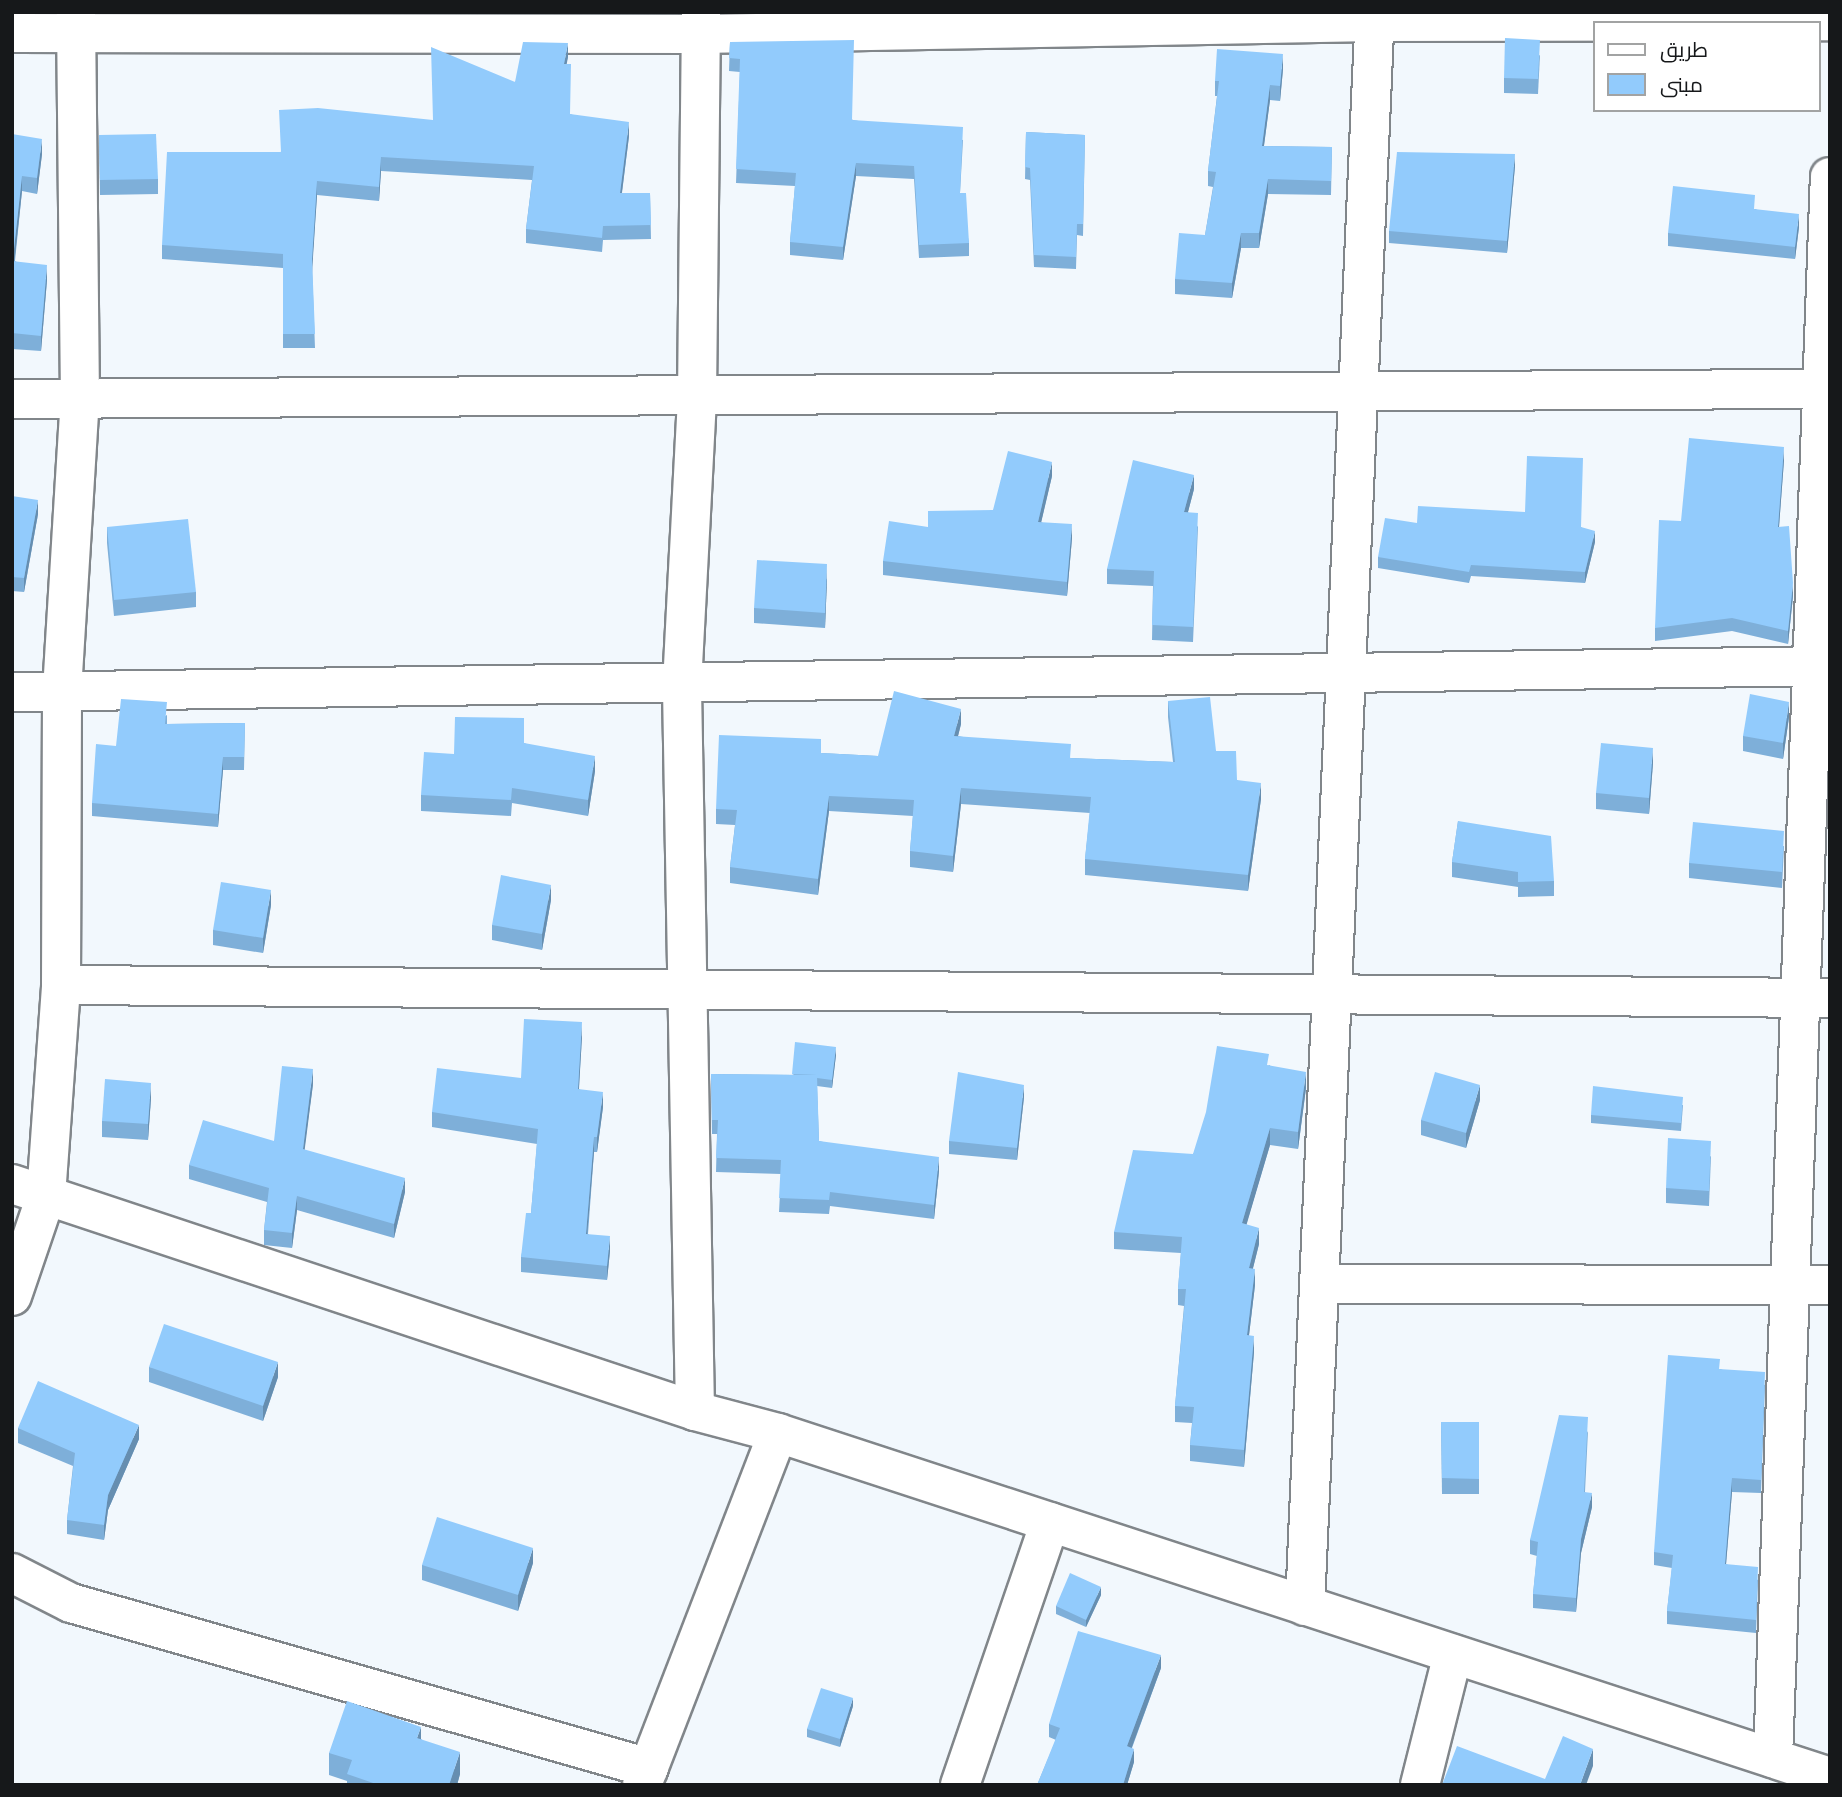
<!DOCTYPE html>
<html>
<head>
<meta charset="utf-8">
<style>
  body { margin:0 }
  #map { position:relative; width:1842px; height:1797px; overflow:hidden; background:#f2f8fd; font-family:"DM Sans",Cairo,sans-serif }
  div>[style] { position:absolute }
  .roads { filter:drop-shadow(2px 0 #81868a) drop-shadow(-2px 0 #81868a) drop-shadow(0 2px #81868a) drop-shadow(0 -2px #81868a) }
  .minor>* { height:38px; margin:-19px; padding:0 19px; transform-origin:19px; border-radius:19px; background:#fff }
  .wall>* { inset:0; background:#7eafd9 }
  .shaded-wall>* { inset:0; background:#668eb0 }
  .building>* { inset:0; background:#92cbfc }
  span { translate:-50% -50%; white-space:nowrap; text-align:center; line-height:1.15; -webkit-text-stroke:7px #fff; paint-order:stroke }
  .frame { position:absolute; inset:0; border:14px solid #16181a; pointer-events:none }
  .legend { position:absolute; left:1593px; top:21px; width:228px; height:91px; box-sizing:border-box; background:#fff; border:2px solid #a2a3a3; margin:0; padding:9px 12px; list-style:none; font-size:21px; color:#16181a }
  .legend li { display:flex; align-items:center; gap:14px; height:35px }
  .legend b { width:35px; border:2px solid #a2a3a3 }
</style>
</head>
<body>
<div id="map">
  <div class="roads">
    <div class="minor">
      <div style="left:12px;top:33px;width:687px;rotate:0.08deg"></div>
      <div style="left:699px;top:34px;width:676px;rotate:-1.02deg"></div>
      <div style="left:1375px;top:22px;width:455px;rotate:-0.1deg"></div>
      <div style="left:12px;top:399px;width:1818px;rotate:-0.32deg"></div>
      <div style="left:12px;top:692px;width:1818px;rotate:-0.82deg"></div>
      <div style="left:61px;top:985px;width:1769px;rotate:0.42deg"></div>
      <div style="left:12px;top:1184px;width:720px;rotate:18.38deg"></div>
      <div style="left:695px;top:1411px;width:86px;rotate:14.8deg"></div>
      <div style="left:778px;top:1433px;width:1107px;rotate:18.11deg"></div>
      <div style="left:1319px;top:1284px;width:511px;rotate:0.11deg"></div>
      <div style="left:12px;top:1296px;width:106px;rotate:-71.2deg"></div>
      <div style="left:46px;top:1196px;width:212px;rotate:-85.9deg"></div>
      <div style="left:61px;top:985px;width:294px;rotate:-89.8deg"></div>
      <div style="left:62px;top:691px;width:293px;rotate:-86.5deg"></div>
      <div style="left:80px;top:399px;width:387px;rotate:-90.6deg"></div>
      <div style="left:695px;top:1411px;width:726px;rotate:-91.03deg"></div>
      <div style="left:682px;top:685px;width:287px;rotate:-87deg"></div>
      <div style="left:697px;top:398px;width:386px;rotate:-89.4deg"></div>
      <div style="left:12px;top:1573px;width:66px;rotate:27deg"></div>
      <div style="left:71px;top:1603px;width:601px;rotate:15.93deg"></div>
      <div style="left:1305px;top:1606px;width:1596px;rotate:-87.49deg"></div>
      <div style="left:1773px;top:1758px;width:1582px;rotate:-87.94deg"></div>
      <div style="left:642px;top:1785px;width:377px;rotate:-68.9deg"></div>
      <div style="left:960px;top:1785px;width:278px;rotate:-71.1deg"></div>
      <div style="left:1420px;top:1785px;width:135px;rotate:-75.9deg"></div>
    </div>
  </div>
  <div class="wall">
    <div style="clip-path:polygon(730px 42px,853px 120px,963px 140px,960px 193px,969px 243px,969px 256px,919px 258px,914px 179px,856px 176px,843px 260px,790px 255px,790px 242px,795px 186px,736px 183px,740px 72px,729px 71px)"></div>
    <div style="clip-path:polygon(1540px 55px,1538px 94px,1504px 93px,1504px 78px)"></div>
    <div style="clip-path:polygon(568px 57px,566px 64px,570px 114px,629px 136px,622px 193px,650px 193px,651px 239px,603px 240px,602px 252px,526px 243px,526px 229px,532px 180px,381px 171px,379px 201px,317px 195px,312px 267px,315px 348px,283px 348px,283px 268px,162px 259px,162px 245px,280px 152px,433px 120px)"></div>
    <div style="clip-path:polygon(1283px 69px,1280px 101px,1270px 100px,1264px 146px,1332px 147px,1331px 195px,1268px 194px,1259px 248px,1241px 248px,1232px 298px,1175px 294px,1175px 279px,1205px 235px,1213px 187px,1208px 186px,1208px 171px,1217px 96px,1215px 96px,1215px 81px)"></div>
    <div style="clip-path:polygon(1026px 132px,1085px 135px,1083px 236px,1077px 235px,1076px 269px,1034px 267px,1030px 180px,1025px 179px)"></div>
    <div style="clip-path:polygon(12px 134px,42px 154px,37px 194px,22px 191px,15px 261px,47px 280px,41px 351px,12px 349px)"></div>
    <div style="clip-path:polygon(99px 135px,158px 179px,158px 194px,100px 195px)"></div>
    <div style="clip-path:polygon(1515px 166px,1507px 253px,1389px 243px,1389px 231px)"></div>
    <div style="clip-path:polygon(1755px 209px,1799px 227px,1795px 259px,1668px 246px,1668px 233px)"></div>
    <div style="clip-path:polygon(1784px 460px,1779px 527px,1793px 596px,1788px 644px,1732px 631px,1655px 641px,1655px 628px,1681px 521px)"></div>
    <div style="clip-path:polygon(1052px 476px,1041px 522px,1072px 538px,1067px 596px,883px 575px,883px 561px,928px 527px,993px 510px)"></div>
    <div style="clip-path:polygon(1194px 489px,1188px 512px,1198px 527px,1193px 642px,1152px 640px,1153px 586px,1107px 584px,1107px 569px)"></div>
    <div style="clip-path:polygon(12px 496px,38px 514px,24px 592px,12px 591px)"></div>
    <div style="clip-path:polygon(1417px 523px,1581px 527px,1595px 542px,1585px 583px,1471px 576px,1469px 583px,1378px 568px,1378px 557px)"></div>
    <div style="clip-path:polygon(107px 527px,196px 592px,196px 607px,114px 616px,107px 543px)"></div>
    <div style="clip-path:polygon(827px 579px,825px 628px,754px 623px,754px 608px)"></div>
    <div style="clip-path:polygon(1168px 701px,1216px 751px,1237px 780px,1261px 799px,1248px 891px,1085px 875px,1085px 859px,1090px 813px,961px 804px,953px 872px,910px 867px,910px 851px,913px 816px,829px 811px,818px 895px,730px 883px,730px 867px,735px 825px,716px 824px,716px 809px,821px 753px,878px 756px,961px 724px,958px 736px,1071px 758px,1173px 762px,1168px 717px)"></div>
    <div style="clip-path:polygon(167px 715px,167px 724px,245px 723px,244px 770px,223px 770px,218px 827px,92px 816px,92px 803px,116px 746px)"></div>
    <div style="clip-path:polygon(1789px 717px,1783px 759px,1743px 751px,1743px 736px)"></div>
    <div style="clip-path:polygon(524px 743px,595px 771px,588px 816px,512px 803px,511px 816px,421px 811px,421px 795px,454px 754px)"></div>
    <div style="clip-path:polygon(1653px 763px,1649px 814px,1596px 809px,1596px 793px)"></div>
    <div style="clip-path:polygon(1458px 821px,1554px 881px,1554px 896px,1518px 897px,1518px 887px,1452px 877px,1452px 862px)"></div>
    <div style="clip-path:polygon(1784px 846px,1782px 888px,1689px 878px,1689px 863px)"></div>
    <div style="clip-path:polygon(551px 900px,542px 950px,492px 940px,492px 925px)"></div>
    <div style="clip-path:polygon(271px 905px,263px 953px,213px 945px,213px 930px)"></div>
    <div style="clip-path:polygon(582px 1036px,579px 1089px,603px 1107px,597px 1152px,594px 1152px,588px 1234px,610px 1251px,607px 1280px,521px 1272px,521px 1257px,531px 1213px,537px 1144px,432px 1127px,432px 1112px,521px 1078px)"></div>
    <div style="clip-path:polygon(836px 1055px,832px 1088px,817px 1086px,819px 1141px,939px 1171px,934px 1219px,830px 1206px,829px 1214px,779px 1212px,781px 1174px,716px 1172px,717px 1134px,712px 1134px,711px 1074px,792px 1075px)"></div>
    <div style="clip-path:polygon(1269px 1065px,1306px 1088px,1298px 1149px,1270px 1145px,1246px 1225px,1259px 1244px,1253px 1268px,1255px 1285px,1249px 1335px,1254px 1352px,1244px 1467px,1190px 1461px,1190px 1445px,1192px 1423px,1175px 1422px,1175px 1406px,1184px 1306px,1178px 1305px,1178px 1289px,1181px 1253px,1114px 1249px,1114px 1232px,1193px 1154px)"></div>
    <div style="clip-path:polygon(313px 1084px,304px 1150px,405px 1192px,394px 1238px,297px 1210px,292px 1248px,264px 1245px,264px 1230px,267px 1202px,189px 1179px,189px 1165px,274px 1141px)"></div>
    <div style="clip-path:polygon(1024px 1097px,1017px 1160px,949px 1154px,949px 1141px)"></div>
    <div style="clip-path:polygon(151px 1098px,148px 1140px,102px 1137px,102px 1121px)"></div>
    <div style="clip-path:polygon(1480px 1100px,1466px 1148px,1421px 1135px,1421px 1120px)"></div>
    <div style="clip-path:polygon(1683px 1105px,1681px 1131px,1591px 1123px,1591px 1115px)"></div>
    <div style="clip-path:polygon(1711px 1156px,1709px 1206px,1666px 1203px,1666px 1188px)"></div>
    <div style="clip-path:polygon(149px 1367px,278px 1377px,263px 1421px,149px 1382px)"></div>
    <div style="clip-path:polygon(1720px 1369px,1765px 1385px,1761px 1493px,1732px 1492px,1726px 1564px,1758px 1580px,1756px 1633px,1667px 1624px,1667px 1611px,1672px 1568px,1654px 1565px,1654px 1552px)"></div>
    <div style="clip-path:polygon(1441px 1422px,1479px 1422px,1479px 1494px,1442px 1494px)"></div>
    <div style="clip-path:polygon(18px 1428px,139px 1439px,108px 1510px,104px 1540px,67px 1534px,67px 1520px,73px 1466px,18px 1443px)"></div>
    <div style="clip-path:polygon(1588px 1431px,1585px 1492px,1592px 1507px,1581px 1553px,1576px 1612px,1533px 1608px,1533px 1594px,1537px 1556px,1530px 1554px,1530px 1540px)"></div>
    <div style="clip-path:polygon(533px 1563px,518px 1611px,422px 1580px,422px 1565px)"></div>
    <div style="clip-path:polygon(1101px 1595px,1086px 1627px,1056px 1614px,1056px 1606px)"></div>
    <div style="clip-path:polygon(1161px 1668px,1132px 1748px,1134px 1762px,1127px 1785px,1037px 1785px,1056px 1740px,1049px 1737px,1049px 1724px)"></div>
    <div style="clip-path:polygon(853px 1706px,840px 1747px,807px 1737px,807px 1729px)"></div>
    <div style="clip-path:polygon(421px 1739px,460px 1774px,457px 1785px,347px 1785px,347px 1781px,329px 1775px,329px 1753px)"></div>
  </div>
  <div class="shaded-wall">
    <div style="clip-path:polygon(568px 43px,568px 57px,564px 78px,564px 64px)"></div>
    <div style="clip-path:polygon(1283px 54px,1283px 69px,1280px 101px,1280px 86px)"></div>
    <div style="clip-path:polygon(1270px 85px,1270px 100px,1262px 160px,1262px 146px)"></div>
    <div style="clip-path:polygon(629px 122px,629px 136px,620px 207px,620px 193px)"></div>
    <div style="clip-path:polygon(42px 139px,42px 154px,37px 194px,37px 178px)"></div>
    <div style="clip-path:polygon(1515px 154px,1515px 166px,1507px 253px,1507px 241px)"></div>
    <div style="clip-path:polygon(381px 157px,381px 171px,379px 201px,379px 187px)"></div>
    <div style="clip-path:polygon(856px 163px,856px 176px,843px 260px,843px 247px)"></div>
    <div style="clip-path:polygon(22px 176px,22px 191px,14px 265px,14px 249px)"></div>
    <div style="clip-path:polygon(1268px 179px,1268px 194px,1259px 248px,1259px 233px)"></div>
    <div style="clip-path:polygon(317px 181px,317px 195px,312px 273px,312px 259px)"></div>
    <div style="clip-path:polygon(1799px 214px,1799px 227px,1795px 259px,1795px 247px)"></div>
    <div style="clip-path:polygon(1241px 233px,1241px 248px,1232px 298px,1232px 283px)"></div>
    <div style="clip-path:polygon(47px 265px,47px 280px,41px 351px,41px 336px)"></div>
    <div style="clip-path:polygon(1784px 447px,1784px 460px,1778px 540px,1778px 527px)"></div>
    <div style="clip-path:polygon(1052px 462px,1052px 476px,1038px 536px,1038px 522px)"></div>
    <div style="clip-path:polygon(1194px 475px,1194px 489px,1184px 527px,1184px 512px)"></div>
    <div style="clip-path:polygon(38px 500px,38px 514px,24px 592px,24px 578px)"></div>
    <div style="clip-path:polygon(1072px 524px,1072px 538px,1067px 596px,1067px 582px)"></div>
    <div style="clip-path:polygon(1595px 531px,1595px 542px,1585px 583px,1585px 572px)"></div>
    <div style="clip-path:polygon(827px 564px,827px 579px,825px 628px,825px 613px)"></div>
    <div style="clip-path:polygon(1793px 583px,1793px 596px,1788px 644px,1788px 631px)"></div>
    <div style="clip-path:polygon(1789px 702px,1789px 717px,1783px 759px,1783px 743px)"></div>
    <div style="clip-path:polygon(961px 709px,961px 724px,954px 752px,954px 736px)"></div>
    <div style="clip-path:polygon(1653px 748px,1653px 763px,1649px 814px,1649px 798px)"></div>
    <div style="clip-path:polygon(595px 756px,595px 771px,588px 816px,588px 800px)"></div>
    <div style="clip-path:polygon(223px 757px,223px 770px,218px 827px,218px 814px)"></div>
    <div style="clip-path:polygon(1261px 783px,1261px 799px,1248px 891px,1248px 875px)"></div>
    <div style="clip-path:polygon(961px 788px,961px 804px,953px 872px,953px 856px)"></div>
    <div style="clip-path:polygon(829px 796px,829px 811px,818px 895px,818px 879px)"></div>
    <div style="clip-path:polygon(551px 885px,551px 900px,542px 950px,542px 934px)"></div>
    <div style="clip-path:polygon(271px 890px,271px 905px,263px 953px,263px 938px)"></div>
    <div style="clip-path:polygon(582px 1022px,582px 1036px,578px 1103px,578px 1089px)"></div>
    <div style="clip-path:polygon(836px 1047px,836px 1055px,832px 1088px,832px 1080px)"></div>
    <div style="clip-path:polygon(313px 1069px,313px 1084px,303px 1163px,303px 1149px)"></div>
    <div style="clip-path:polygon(1306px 1072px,1306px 1088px,1298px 1149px,1298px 1132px)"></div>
    <div style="clip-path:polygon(151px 1083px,151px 1098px,148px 1140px,148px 1124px)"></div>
    <div style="clip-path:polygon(1024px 1085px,1024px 1097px,1017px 1160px,1017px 1148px)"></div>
    <div style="clip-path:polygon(1480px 1085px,1480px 1100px,1466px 1148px,1466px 1133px)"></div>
    <div style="clip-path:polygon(603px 1092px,603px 1107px,597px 1152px,597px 1137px)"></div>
    <div style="clip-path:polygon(1270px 1128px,1270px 1145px,1242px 1240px,1242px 1223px)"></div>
    <div style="clip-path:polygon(594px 1137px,594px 1152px,586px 1248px,586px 1234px)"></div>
    <div style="clip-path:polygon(939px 1157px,939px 1171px,934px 1219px,934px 1205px)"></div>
    <div style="clip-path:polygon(405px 1178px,405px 1192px,394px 1238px,394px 1224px)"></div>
    <div style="clip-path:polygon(297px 1196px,297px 1210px,292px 1248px,292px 1233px)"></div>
    <div style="clip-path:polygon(1259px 1228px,1259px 1244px,1249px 1284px,1249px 1268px)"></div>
    <div style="clip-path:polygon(610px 1236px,610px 1251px,607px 1280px,607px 1266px)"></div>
    <div style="clip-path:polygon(1255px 1269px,1255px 1285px,1247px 1352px,1247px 1335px)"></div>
    <div style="clip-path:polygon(1254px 1336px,1254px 1352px,1244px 1467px,1244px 1450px)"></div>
    <div style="clip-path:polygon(278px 1362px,278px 1377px,263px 1421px,263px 1406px)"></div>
    <div style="clip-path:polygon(139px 1425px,139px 1439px,108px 1510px,104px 1540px,104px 1525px,108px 1495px)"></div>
    <div style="clip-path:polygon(1732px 1478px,1732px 1492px,1725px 1577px,1725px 1564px)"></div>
    <div style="clip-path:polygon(1592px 1493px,1592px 1507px,1581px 1553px,1576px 1612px,1576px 1598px,1581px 1539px)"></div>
    <div style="clip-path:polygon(533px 1548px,533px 1563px,518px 1611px,518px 1595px)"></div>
    <div style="clip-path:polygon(1101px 1587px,1101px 1595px,1086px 1627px,1086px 1620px)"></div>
    <div style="clip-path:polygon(1161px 1655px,1161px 1668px,1127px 1760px,1127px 1746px)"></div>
    <div style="clip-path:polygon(853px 1698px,853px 1706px,840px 1747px,840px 1739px)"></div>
    <div style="clip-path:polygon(421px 1727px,421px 1749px,417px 1738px)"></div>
    <div style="clip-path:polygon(1134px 1749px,1134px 1762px,1127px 1785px,1123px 1785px)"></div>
    <div style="clip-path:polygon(1593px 1749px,1593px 1766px,1586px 1785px,1580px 1785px)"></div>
    <div style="clip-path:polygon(460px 1752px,460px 1774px,457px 1785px,449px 1785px)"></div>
  </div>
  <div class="building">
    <div style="clip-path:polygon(1505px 38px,1540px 40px,1538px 79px,1504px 78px)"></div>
    <div style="clip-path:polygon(854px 40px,852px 120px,963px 127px,960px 193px,966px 193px,969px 243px,919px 245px,914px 166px,856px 163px,843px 247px,790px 242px,796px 173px,736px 169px,740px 59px,729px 58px,730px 42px)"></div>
    <div style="clip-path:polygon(523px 42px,568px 43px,564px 64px,571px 64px,570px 114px,629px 122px,620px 193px,650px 193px,651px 225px,603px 226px,602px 238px,526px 229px,534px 166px,381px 157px,379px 187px,317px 181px,312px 259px,315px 334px,283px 334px,283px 254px,162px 245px,167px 152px,281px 152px,279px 110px,318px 108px,433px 120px,431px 47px,515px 82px)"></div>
    <div style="clip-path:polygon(1217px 49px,1283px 54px,1280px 86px,1270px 85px,1262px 146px,1332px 147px,1331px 181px,1268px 179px,1259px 233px,1241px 233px,1232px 283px,1175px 279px,1179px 233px,1205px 235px,1216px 172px,1208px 171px,1219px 81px,1215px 81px)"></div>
    <div style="clip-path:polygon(1026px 132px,1085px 135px,1083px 224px,1077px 224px,1076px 257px,1034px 255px,1030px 168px,1025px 167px)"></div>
    <div style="clip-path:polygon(12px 134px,42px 139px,37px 178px,22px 176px,14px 249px,12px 249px)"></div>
    <div style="clip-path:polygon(156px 134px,158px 179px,100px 180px,99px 135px)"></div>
    <div style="clip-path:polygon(1397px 152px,1515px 154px,1507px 241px,1389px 231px)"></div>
    <div style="clip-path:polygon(1673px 186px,1755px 195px,1754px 209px,1799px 214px,1795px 247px,1668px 233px)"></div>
    <div style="clip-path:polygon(12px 261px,47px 265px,41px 336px,12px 333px)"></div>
    <div style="clip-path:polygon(1689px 438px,1784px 447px,1778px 527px,1789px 526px,1793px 583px,1788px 631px,1732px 618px,1655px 628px,1659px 520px,1681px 521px)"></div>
    <div style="clip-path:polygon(1008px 451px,1052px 462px,1038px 522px,1072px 524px,1067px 582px,883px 561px,889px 521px,928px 527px,928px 511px,993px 510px)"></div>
    <div style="clip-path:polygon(1527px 456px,1583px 458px,1581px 527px,1595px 531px,1585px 572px,1471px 565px,1469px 572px,1378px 557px,1385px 518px,1417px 523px,1418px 506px,1525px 512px)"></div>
    <div style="clip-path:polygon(1133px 460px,1194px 475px,1184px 512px,1198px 513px,1193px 627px,1152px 625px,1154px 571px,1107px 569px)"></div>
    <div style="clip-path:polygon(12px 496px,38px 500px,24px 578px,12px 577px)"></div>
    <div style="clip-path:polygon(188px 519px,196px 592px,114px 600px,107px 527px)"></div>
    <div style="clip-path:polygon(757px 560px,827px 564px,825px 613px,754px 608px)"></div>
    <div style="clip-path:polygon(894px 691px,961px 709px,954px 736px,1071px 744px,1070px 758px,1175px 762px,1168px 701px,1210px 697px,1216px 751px,1236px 751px,1237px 780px,1261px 783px,1248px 875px,1085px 859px,1091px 797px,961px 788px,953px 856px,910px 851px,914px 800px,829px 796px,818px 879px,730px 867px,737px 810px,716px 809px,719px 735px,821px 739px,821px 753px,878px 756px)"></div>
    <div style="clip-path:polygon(1750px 694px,1789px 702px,1783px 743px,1743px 736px)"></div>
    <div style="clip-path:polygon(121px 699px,167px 702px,165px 724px,245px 723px,244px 757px,223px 757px,218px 814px,92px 803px,96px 744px,116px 746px)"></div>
    <div style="clip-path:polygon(455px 717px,524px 718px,524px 743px,595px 756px,588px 800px,512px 788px,511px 800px,421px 795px,424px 752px,454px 754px)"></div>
    <div style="clip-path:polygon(1601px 743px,1653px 748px,1649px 798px,1596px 793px)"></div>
    <div style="clip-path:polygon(1458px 821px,1551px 836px,1554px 881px,1518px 882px,1518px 872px,1452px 862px)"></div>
    <div style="clip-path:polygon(1693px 822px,1784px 831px,1782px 872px,1689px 863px)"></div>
    <div style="clip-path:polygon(501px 875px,551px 885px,542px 934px,492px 925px)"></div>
    <div style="clip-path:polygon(221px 882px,271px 890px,263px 938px,213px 930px)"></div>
    <div style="clip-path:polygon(524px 1019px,582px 1022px,578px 1089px,603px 1092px,597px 1137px,594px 1137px,586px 1234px,610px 1236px,607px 1266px,521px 1257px,526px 1213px,531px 1213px,538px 1129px,432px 1112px,437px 1068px,521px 1078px)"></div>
    <div style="clip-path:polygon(795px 1042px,836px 1047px,832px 1080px,817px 1078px,817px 1075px,792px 1074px)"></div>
    <div style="clip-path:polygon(1217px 1046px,1269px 1054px,1267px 1065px,1306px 1072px,1298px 1132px,1270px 1128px,1242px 1223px,1259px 1228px,1249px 1268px,1255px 1269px,1247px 1335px,1254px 1336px,1244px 1450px,1190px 1445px,1194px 1407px,1175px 1406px,1186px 1289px,1178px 1289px,1182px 1237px,1114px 1232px,1133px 1150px,1193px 1154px,1206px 1112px)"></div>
    <div style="clip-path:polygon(282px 1066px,313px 1069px,303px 1149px,405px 1178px,394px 1224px,297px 1196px,292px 1233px,264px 1230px,269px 1188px,189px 1165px,203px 1120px,274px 1141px)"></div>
    <div style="clip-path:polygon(958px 1072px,1024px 1085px,1017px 1148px,949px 1141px)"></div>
    <div style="clip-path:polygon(1435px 1072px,1480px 1085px,1466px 1133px,1421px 1120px)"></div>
    <div style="clip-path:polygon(711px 1074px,817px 1075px,819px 1141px,939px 1157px,934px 1205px,830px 1192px,829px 1200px,779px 1198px,781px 1160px,716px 1158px,718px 1120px,712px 1120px)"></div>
    <div style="clip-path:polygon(105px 1079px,151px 1083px,148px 1124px,102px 1121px)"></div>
    <div style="clip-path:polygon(1593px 1086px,1683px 1097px,1681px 1123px,1591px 1115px)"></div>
    <div style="clip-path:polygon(1668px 1138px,1711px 1141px,1709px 1191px,1666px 1188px)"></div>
    <div style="clip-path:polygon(164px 1324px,278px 1362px,263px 1406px,149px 1367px)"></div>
    <div style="clip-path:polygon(1668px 1355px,1720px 1359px,1719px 1369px,1765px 1372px,1761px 1480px,1732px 1478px,1725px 1564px,1758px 1567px,1756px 1620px,1667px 1611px,1673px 1555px,1654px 1552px)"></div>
    <div style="clip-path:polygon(38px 1381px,139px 1425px,108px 1495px,104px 1525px,67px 1520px,75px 1453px,18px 1428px)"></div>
    <div style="clip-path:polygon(1559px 1415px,1588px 1417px,1584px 1492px,1592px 1493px,1581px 1539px,1576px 1598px,1533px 1594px,1538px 1542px,1530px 1540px)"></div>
    <div style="clip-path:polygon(1441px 1422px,1479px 1422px,1479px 1479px,1442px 1478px)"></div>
    <div style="clip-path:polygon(437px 1517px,533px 1548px,518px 1595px,422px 1565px)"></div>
    <div style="clip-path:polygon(1070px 1573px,1101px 1587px,1086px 1620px,1056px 1606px)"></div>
    <div style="clip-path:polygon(1078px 1631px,1161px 1655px,1127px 1746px,1134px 1749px,1123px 1785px,1037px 1785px,1060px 1728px,1049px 1724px)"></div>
    <div style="clip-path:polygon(821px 1688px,853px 1698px,840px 1739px,807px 1729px)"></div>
    <div style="clip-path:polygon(347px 1701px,421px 1727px,417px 1738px,460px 1752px,449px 1785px,379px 1785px,347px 1774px,352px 1760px,329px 1753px)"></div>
    <div style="clip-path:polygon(1563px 1736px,1593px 1749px,1580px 1785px,1442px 1785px,1457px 1746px,1545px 1779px)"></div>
  </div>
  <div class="frame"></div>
  <ul class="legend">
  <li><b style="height:9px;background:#fff"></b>طريق</li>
  <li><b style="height:19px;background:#92cbfc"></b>مبنى</li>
  </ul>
</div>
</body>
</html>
